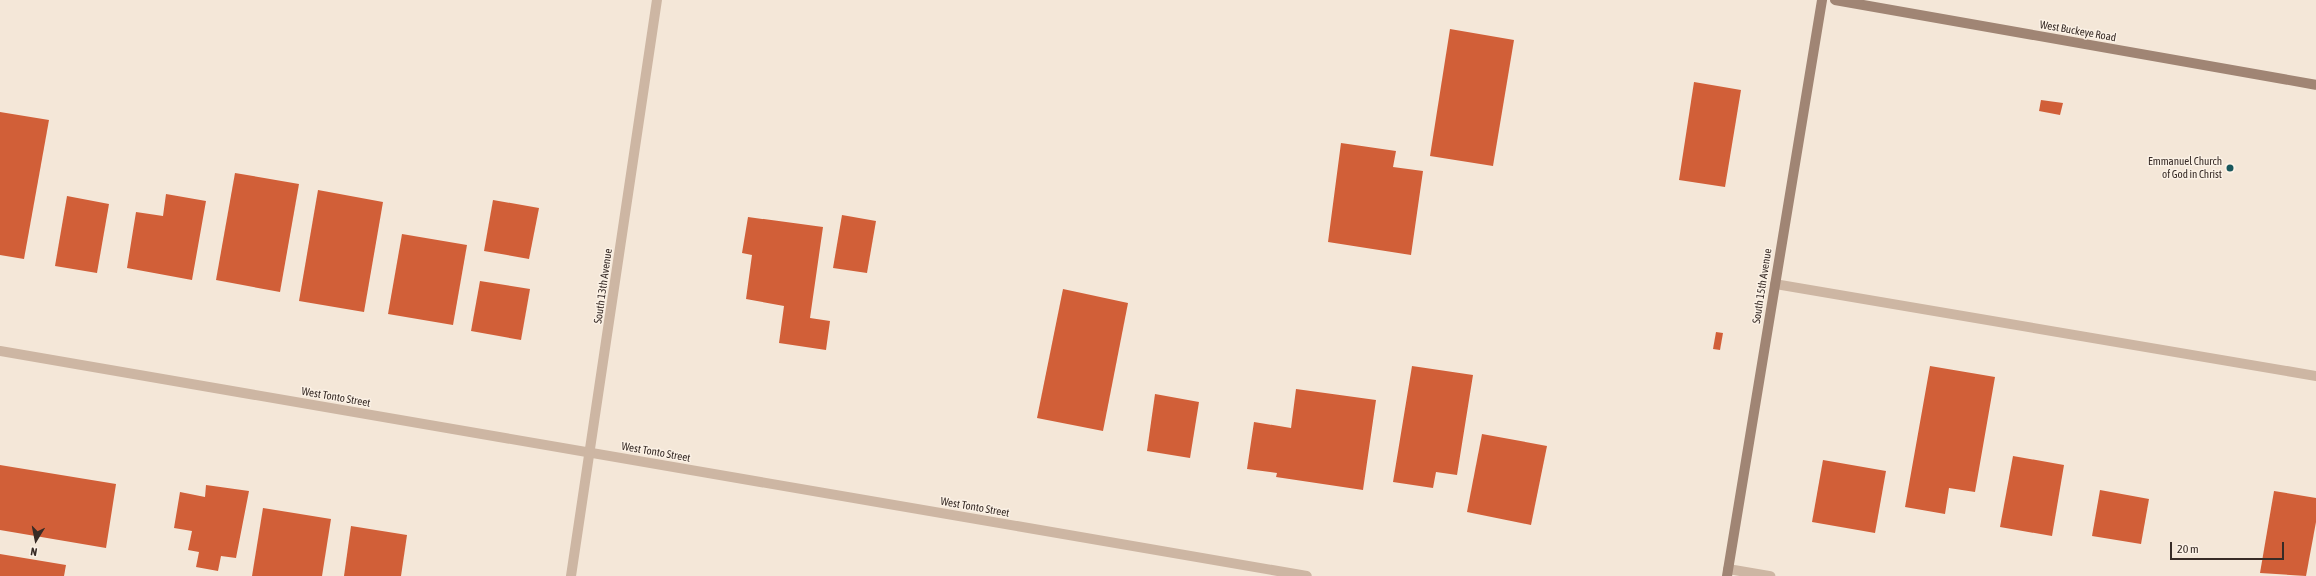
<!DOCTYPE html>
<html>
<head>
<meta charset="utf-8">
<style>
  body { margin:0 }
  #map { position:relative; width:2316px; height:576px; overflow:hidden; background:#f4e7d8; font-family:"Asap Condensed",sans-serif }
  div>[style] { position:absolute }
  .building>* { inset:0; background:#d15f38 }
  .lane>* { height:10px; margin:-5px; padding:0 5px; transform-origin:5px; border-radius:5px; background:#cdb6a3 }
  .street>* { height:10px; margin:-5px; padding:0 5px; transform-origin:5px; border-radius:5px; background:#cdb6a3 }
  .secondary>* { height:10px; margin:-5px; padding:0 5px; transform-origin:5px; border-radius:5px; background:#a08574 }
  .dots>* { width:11px; height:11px; translate:-50% -50%; box-sizing:border-box; border:2px solid #fbf1e5; border-radius:50% }
  span { translate:-50% -50%; white-space:nowrap; text-align:center; line-height:1.15; -webkit-text-stroke:3px #fbf1e5; paint-order:stroke }
  .street-label { font-size:11px; color:#372b26 }
  .poi-label { font-size:11px; color:#372b26 }
  .right { translate:-100% -50%; text-align:right }
  .north { position:absolute; left:16px; top:520px; width:40px; height:40px; -webkit-text-stroke:3px #fbf1e5; paint-order:stroke; rotate:190deg; font-size:11px; font-weight:700; line-height:16px; text-align:center; color:#372b26 }
  .north::after { content:''; display:block; margin:auto; width:14px; height:18px; background:#372b26; clip-path:polygon(50% 0,100% 100%,50% 72%,0 100%) }
  .scale { position:absolute; left:2170px; top:542px; width:114px; height:18px; box-sizing:border-box; border:2px solid #372b26; border-top:0; padding-left:5px; font-size:12px; line-height:14px; white-space:nowrap; color:#372b26; -webkit-text-stroke:3px #fbf1e5; paint-order:stroke }
</style>
</head>
<body>
<div id="map">
  <div class="building">
    <div style="clip-path:polygon(1450px 29px,1514px 40px,1493px 166px,1430px 156px)"></div>
    <div style="clip-path:polygon(1694px 82px,1741px 90px,1725px 187px,1679px 180px)"></div>
    <div style="clip-path:polygon(2041px 100px,2063px 103px,2060px 115px,2039px 111px)"></div>
    <div style="clip-path:polygon(0 112px,49px 120px,24px 259px,0 255px)"></div>
    <div style="clip-path:polygon(1341px 143px,1396px 151px,1393px 167px,1423px 171px,1411px 255px,1328px 242px)"></div>
    <div style="clip-path:polygon(235px 173px,299px 184px,280px 292px,216px 280px)"></div>
    <div style="clip-path:polygon(318px 190px,383px 202px,364px 312px,299px 301px)"></div>
    <div style="clip-path:polygon(166px 194px,206px 201px,192px 280px,127px 268px,136px 212px,163px 216px)"></div>
    <div style="clip-path:polygon(67px 196px,109px 204px,97px 273px,55px 266px)"></div>
    <div style="clip-path:polygon(493px 200px,539px 208px,529px 259px,484px 251px)"></div>
    <div style="clip-path:polygon(842px 215px,876px 221px,867px 273px,833px 268px)"></div>
    <div style="clip-path:polygon(748px 217px,823px 227px,810px 318px,830px 321px,826px 350px,779px 343px,784px 306px,746px 299px,752px 255px,742px 253px)"></div>
    <div style="clip-path:polygon(402px 234px,467px 245px,453px 325px,388px 314px)"></div>
    <div style="clip-path:polygon(480px 281px,530px 289px,521px 340px,471px 331px)"></div>
    <div style="clip-path:polygon(1063px 289px,1128px 303px,1103px 431px,1037px 418px)"></div>
    <div style="clip-path:polygon(1716px 332px,1723px 333px,1720px 350px,1713px 349px)"></div>
    <div style="clip-path:polygon(1412px 366px,1473px 375px,1457px 475px,1436px 472px,1433px 488px,1393px 482px)"></div>
    <div style="clip-path:polygon(1930px 366px,1995px 377px,1975px 492px,1949px 488px,1945px 514px,1905px 507px)"></div>
    <div style="clip-path:polygon(1296px 389px,1376px 400px,1363px 490px,1276px 477px,1277px 473px,1247px 469px,1254px 422px,1291px 428px)"></div>
    <div style="clip-path:polygon(1155px 394px,1199px 402px,1190px 458px,1147px 451px)"></div>
    <div style="clip-path:polygon(1482px 434px,1547px 446px,1531px 525px,1467px 512px)"></div>
    <div style="clip-path:polygon(2013px 456px,2064px 465px,2052px 536px,2000px 527px)"></div>
    <div style="clip-path:polygon(1823px 460px,1886px 471px,1875px 533px,1812px 522px)"></div>
    <div style="clip-path:polygon(0 465px,116px 484px,106px 548px,0 530px)"></div>
    <div style="clip-path:polygon(206px 485px,249px 491px,236px 558px,221px 556px,218px 571px,196px 567px,199px 552px,188px 550px,192px 531px,174px 528px,180px 492px,205px 497px)"></div>
    <div style="clip-path:polygon(2100px 490px,2149px 499px,2141px 544px,2092px 536px)"></div>
    <div style="clip-path:polygon(2274px 491px,2316px 498px,2316px 522px,2306px 576px,2260px 573px)"></div>
    <div style="clip-path:polygon(263px 508px,331px 519px,322px 576px,252px 576px)"></div>
    <div style="clip-path:polygon(351px 526px,407px 535px,401px 576px,344px 576px)"></div>
    <div style="clip-path:polygon(0 554px,66px 565px,64px 576px,0 576px)"></div>
  </div>
  <div class="lane">
    <div style="left:1775px;top:284px;width:549px;rotate:9.65deg"></div>
  </div>
  <div class="street">
    <div style="left:0;top:351px;width:1326px;rotate:9.77deg"></div>
    <div style="left:1728px;top:569px;width:43px;rotate:9.5deg"></div>
    <div style="left:571px;top:576px;width:582px;rotate:-81.51deg"></div>
  </div>
  <div class="secondary">
    <div style="left:1835px;top:0;width:488px;rotate:10deg"></div>
    <div style="left:1727px;top:576px;width:584px;rotate:-80.63deg"></div>
  </div>
  <div class="dots">
    <div style="left:2230px;top:168px;background:#18575c"></div>
  </div>
  <div class="street-label">
    <span style="left:2078px;top:31px;rotate:10deg">West Buckeye Road</span>
    <span style="left:603px;top:286px;rotate:-82deg">South 13th Avenue</span>
    <span style="left:1762px;top:286px;rotate:-81deg">South 15th Avenue</span>
    <span style="left:336px;top:397px;rotate:10deg">West Tonto Street</span>
    <span style="left:656px;top:452px;rotate:10deg">West Tonto Street</span>
    <span style="left:975px;top:507px;rotate:10deg">West Tonto Street</span>
  </div>
  <div class="poi-label">
    <span class="right" style="left:2222px;top:168px">Emmanuel Church<br>of God in Christ</span>
  </div>
  <div class="north">N</div>
  <div class="scale">20 m</div>
</div>
</body>
</html>
